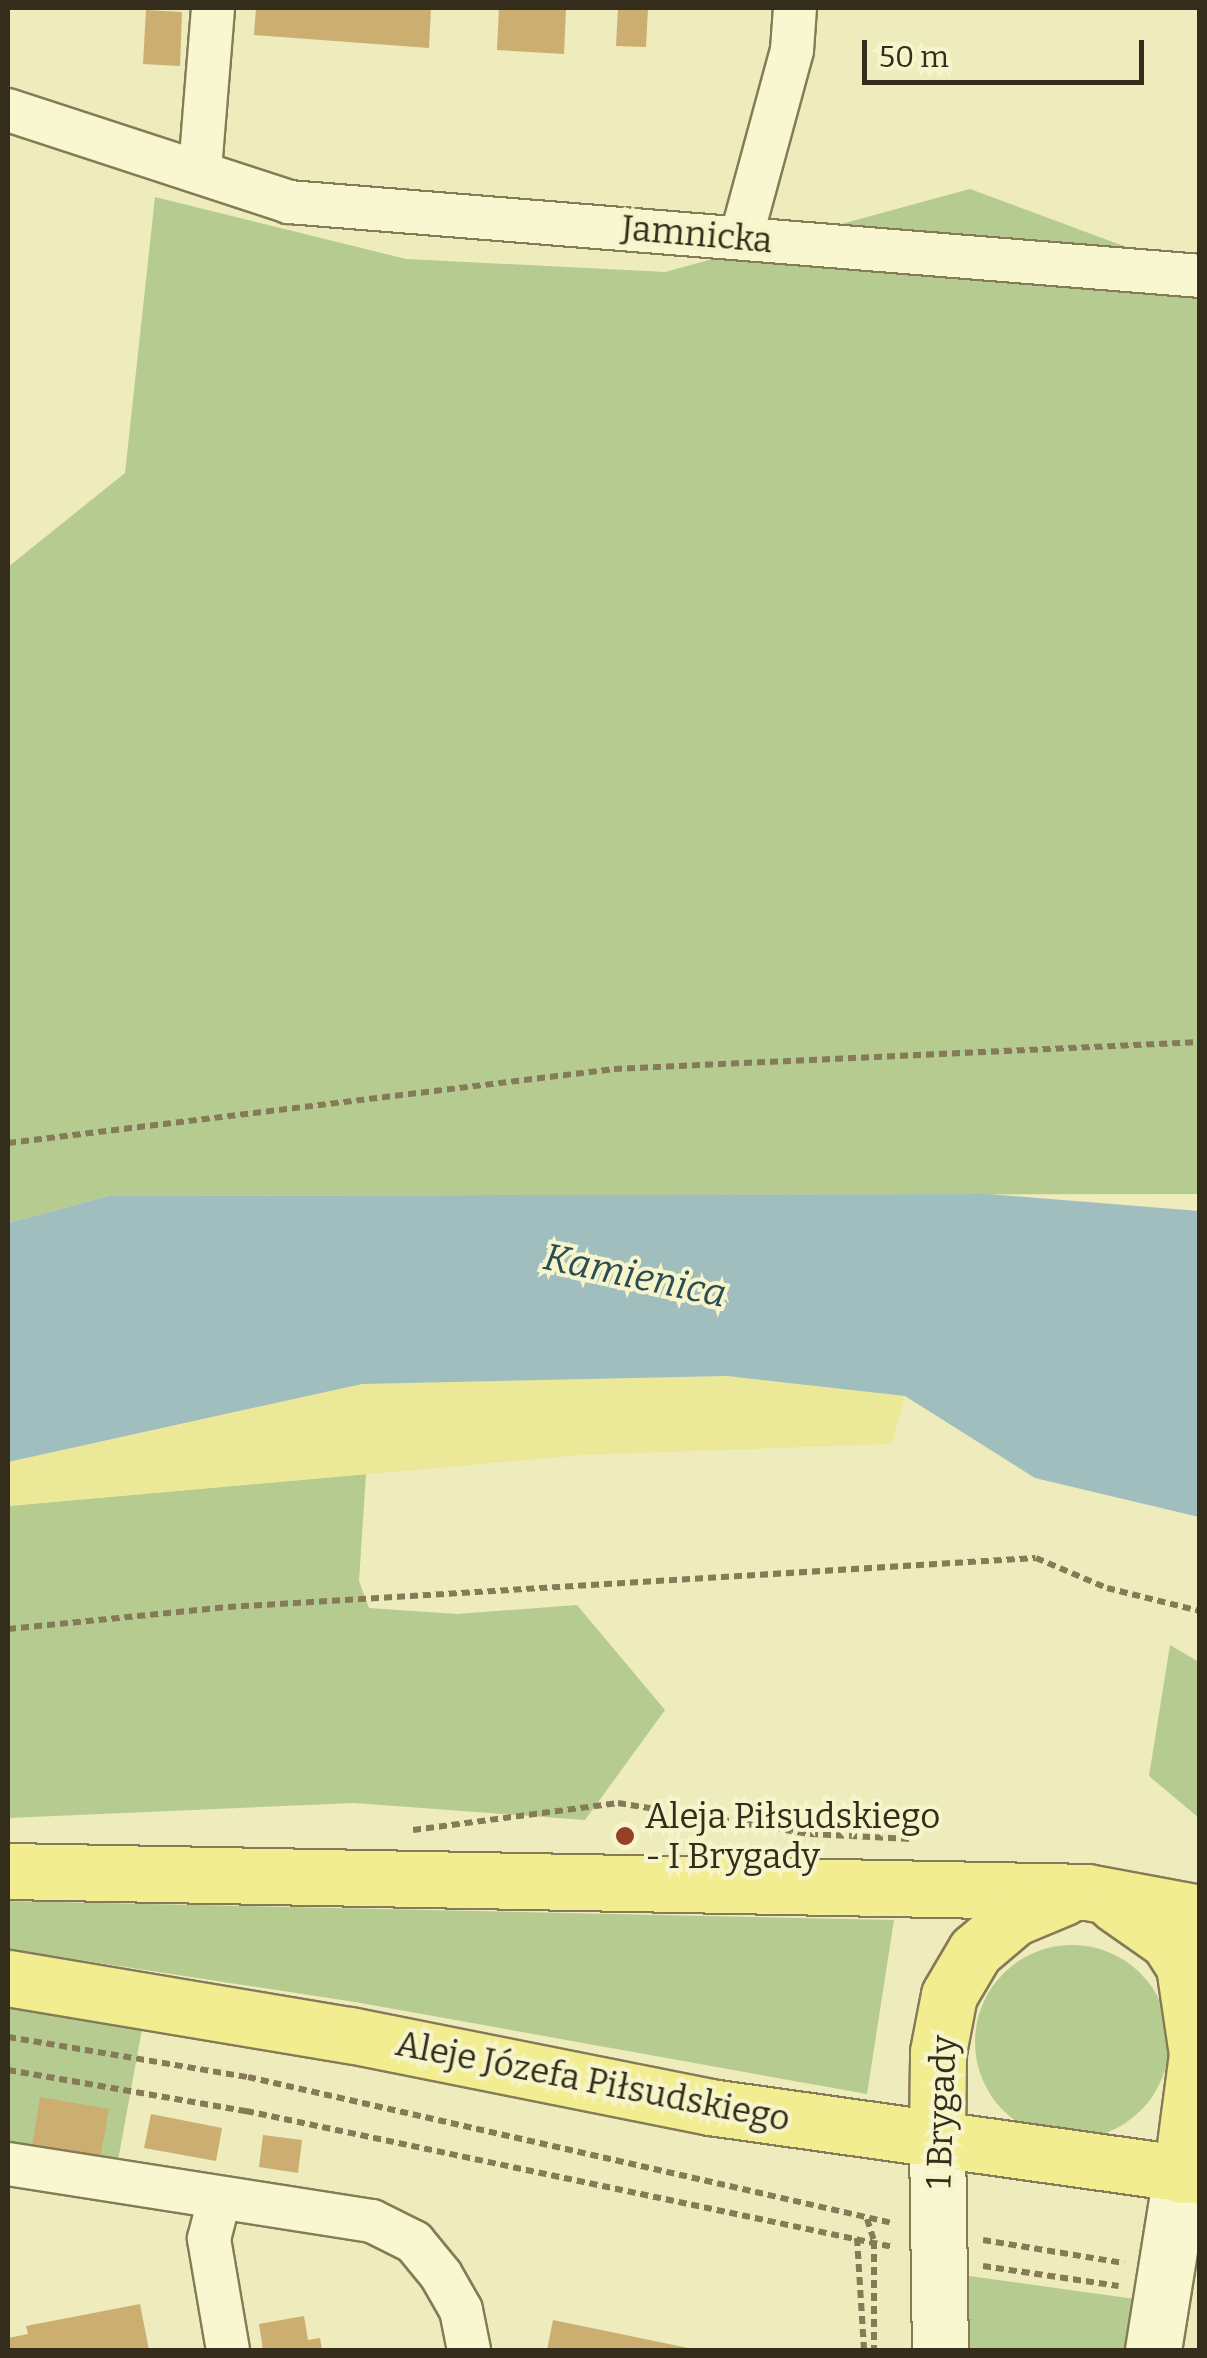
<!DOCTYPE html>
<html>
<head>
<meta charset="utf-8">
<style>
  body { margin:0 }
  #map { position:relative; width:1207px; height:2358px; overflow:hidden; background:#eeebbc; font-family:Bitter,serif }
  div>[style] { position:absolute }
  .green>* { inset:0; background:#b5cb90 }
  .round { border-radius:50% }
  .sand>* { inset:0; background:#ebe998 }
  .water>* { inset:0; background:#a0bebd }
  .building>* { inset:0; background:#ccae71 }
  .path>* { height:6px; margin-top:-3px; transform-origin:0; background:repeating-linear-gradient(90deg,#857b56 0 8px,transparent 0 13px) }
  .roads { filter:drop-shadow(2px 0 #857b56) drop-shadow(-2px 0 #857b56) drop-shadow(0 2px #857b56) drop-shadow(0 -2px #857b56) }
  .street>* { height:42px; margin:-21px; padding:0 21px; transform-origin:21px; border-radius:21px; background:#f9f7cf }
  .secondary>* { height:55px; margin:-27.5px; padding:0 27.5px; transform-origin:27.5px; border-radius:27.5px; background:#f9f7cf }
  .primary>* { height:55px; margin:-27.5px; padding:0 27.5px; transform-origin:27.5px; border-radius:27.5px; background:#f3ed92 }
  .dots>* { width:28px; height:28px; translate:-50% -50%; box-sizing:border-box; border:5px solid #f5f4cb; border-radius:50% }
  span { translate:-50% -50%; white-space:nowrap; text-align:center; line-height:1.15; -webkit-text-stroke:8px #f5f4cb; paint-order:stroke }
  .street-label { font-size:35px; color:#342d1b }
  .poi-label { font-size:35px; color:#342d1b }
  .left { translate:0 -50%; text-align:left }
  .water-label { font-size:38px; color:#2a4c54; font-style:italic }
  .frame { position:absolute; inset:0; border:10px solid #342d1b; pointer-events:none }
  .scale { position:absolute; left:862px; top:40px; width:282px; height:45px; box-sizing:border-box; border:5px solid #342d1b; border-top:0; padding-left:12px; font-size:30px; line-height:35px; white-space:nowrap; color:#342d1b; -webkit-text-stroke:8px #f5f4cb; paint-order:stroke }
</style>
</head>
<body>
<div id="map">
  <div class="green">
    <div style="clip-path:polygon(970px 189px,1199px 274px,1199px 1194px,108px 1196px,8px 1223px,8px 567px,125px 473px,155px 197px,406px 259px,665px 272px)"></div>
    <div style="clip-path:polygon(366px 1474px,359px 1581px,369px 1608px,457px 1614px,577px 1605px,665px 1710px,585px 1820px,354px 1803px,8px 1818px,8px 1506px)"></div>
    <div style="clip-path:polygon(1170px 1645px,1199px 1662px,1199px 1818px,1149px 1776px)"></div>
    <div style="clip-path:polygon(8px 1901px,894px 1920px,867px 2094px,355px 2002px,8px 1949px)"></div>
    <div class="round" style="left:975px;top:1945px;width:194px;height:194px"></div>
    <div style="clip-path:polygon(8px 1991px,147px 2002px,114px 2182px,8px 2164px)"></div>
    <div style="clip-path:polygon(962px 2275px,1135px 2299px,1126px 2350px,963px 2350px)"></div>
  </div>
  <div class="sand">
    <div style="clip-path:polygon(726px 1376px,905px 1396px,892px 1444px,582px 1455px,8px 1506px,8px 1462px,362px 1384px)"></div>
  </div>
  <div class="water">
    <div style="clip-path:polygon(988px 1194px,1199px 1211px,1199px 1517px,1035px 1478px,905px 1396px,727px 1376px,362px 1384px,8px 1462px,8px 1223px,108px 1196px)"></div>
  </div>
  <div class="building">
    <div style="clip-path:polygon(256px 8px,431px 8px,429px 48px,254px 35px)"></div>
    <div style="clip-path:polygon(499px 8px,566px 8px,564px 54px,497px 50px)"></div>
    <div style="clip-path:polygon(618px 8px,648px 8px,646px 47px,616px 46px)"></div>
    <div style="clip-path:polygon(146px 10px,182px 12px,180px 66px,143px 64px)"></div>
    <div style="clip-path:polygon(40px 2097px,109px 2109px,100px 2158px,32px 2146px)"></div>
    <div style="clip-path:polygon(151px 2114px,222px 2128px,216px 2161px,144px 2148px)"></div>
    <div style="clip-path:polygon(263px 2135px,302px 2140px,298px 2173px,259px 2167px)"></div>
    <div style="clip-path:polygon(140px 2304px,149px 2350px,8px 2350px,8px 2338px,28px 2334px,26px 2326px)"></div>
    <div style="clip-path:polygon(304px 2316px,308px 2340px,320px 2338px,322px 2350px,263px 2350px,259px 2324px)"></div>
    <div style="clip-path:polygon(553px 2320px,693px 2349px,693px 2350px,547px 2350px)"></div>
  </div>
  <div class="path">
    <div style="left:8px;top:1143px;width:611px;rotate:-6.96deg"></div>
    <div style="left:614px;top:1069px;width:587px;rotate:-2.64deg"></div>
    <div style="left:8px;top:1629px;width:221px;rotate:-5.7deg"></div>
    <div style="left:228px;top:1607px;width:809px;rotate:-3.47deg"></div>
    <div style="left:1036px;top:1558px;width:77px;rotate:22.9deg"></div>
    <div style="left:1107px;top:1588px;width:96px;rotate:13.9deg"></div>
    <div style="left:413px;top:1830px;width:207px;rotate:-7.5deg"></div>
    <div style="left:618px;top:1803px;width:194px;rotate:9.2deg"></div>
    <div style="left:810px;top:1834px;width:101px;rotate:2.8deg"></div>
    <div style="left:8px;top:2037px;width:243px;rotate:9.5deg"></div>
    <div style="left:248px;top:2077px;width:660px;rotate:12.77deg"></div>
    <div style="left:8px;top:2070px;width:242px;rotate:9.8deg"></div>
    <div style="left:246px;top:2111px;width:661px;rotate:11.87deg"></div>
    <div style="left:867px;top:2219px;width:23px;rotate:72deg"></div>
    <div style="left:874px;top:2241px;width:109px;rotate:90deg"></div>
    <div style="left:857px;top:2238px;width:112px;rotate:86.4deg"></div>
    <div style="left:983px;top:2240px;width:143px;rotate:9.3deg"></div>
    <div style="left:983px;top:2266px;width:137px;rotate:8.4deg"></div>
  </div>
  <div class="roads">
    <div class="street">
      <div style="left:8px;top:110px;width:296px;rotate:18.1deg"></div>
      <div style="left:289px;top:202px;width:914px;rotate:4.64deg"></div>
      <div style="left:200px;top:170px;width:163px;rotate:-85.4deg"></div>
      <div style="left:741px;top:238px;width:195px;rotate:-74.8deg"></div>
      <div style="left:792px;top:50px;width:42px;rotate:-85.9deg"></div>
      <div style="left:8px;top:2164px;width:368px;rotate:8.9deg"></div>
      <div style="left:372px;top:2221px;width:47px;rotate:26.6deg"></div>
      <div style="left:414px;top:2242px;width:43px;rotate:50.7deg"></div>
      <div style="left:441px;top:2275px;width:40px;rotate:60.3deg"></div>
      <div style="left:461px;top:2310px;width:41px;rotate:78.7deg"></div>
      <div style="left:219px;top:2200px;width:40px;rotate:104.4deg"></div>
      <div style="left:209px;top:2239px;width:113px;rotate:80.3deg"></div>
    </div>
    <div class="secondary">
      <div style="left:937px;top:2140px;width:210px;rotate:89.2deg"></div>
      <div style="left:1153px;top:2350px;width:177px;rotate:-80.9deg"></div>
    </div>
    <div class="primary">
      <div style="left:8px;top:1871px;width:1079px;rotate:1.11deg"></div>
      <div style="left:1087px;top:1892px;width:115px;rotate:10.5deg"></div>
      <div style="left:1115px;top:1904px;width:65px;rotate:34.9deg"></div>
      <div style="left:1168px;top:1941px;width:30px;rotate:57deg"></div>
      <div style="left:1184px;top:1966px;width:89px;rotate:81.6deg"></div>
      <div style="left:1197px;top:2054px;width:122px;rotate:97.5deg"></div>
      <div style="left:8px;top:1978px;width:347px;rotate:9.5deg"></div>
      <div style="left:350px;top:2035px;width:367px;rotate:11.3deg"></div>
      <div style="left:710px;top:2107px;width:495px;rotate:8deg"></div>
      <div style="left:937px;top:2140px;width:88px;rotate:-89.3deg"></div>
      <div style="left:938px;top:2052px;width:58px;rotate:-79.1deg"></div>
      <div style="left:949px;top:1995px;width:51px;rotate:-59.4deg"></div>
      <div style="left:975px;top:1951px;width:51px;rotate:-40.2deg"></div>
      <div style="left:1014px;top:1918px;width:54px;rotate:-22.8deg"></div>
    </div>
  </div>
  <div class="dots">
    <div style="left:625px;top:1836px;background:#944125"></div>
  </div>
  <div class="street-label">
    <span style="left:697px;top:234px;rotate:5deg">Jamnicka</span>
    <span style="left:593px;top:2081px;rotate:11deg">Aleje Józefa Piłsudskiego</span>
    <span style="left:941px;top:2112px;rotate:-88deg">1 Brygady</span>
  </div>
  <div class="poi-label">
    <span class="left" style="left:645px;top:1836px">Aleja Piłsudskiego<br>- I Brygady</span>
  </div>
  <div class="water-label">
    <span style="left:635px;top:1276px;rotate:12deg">Kamienica</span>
  </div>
  <div class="frame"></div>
  <div class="scale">50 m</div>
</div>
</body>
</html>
